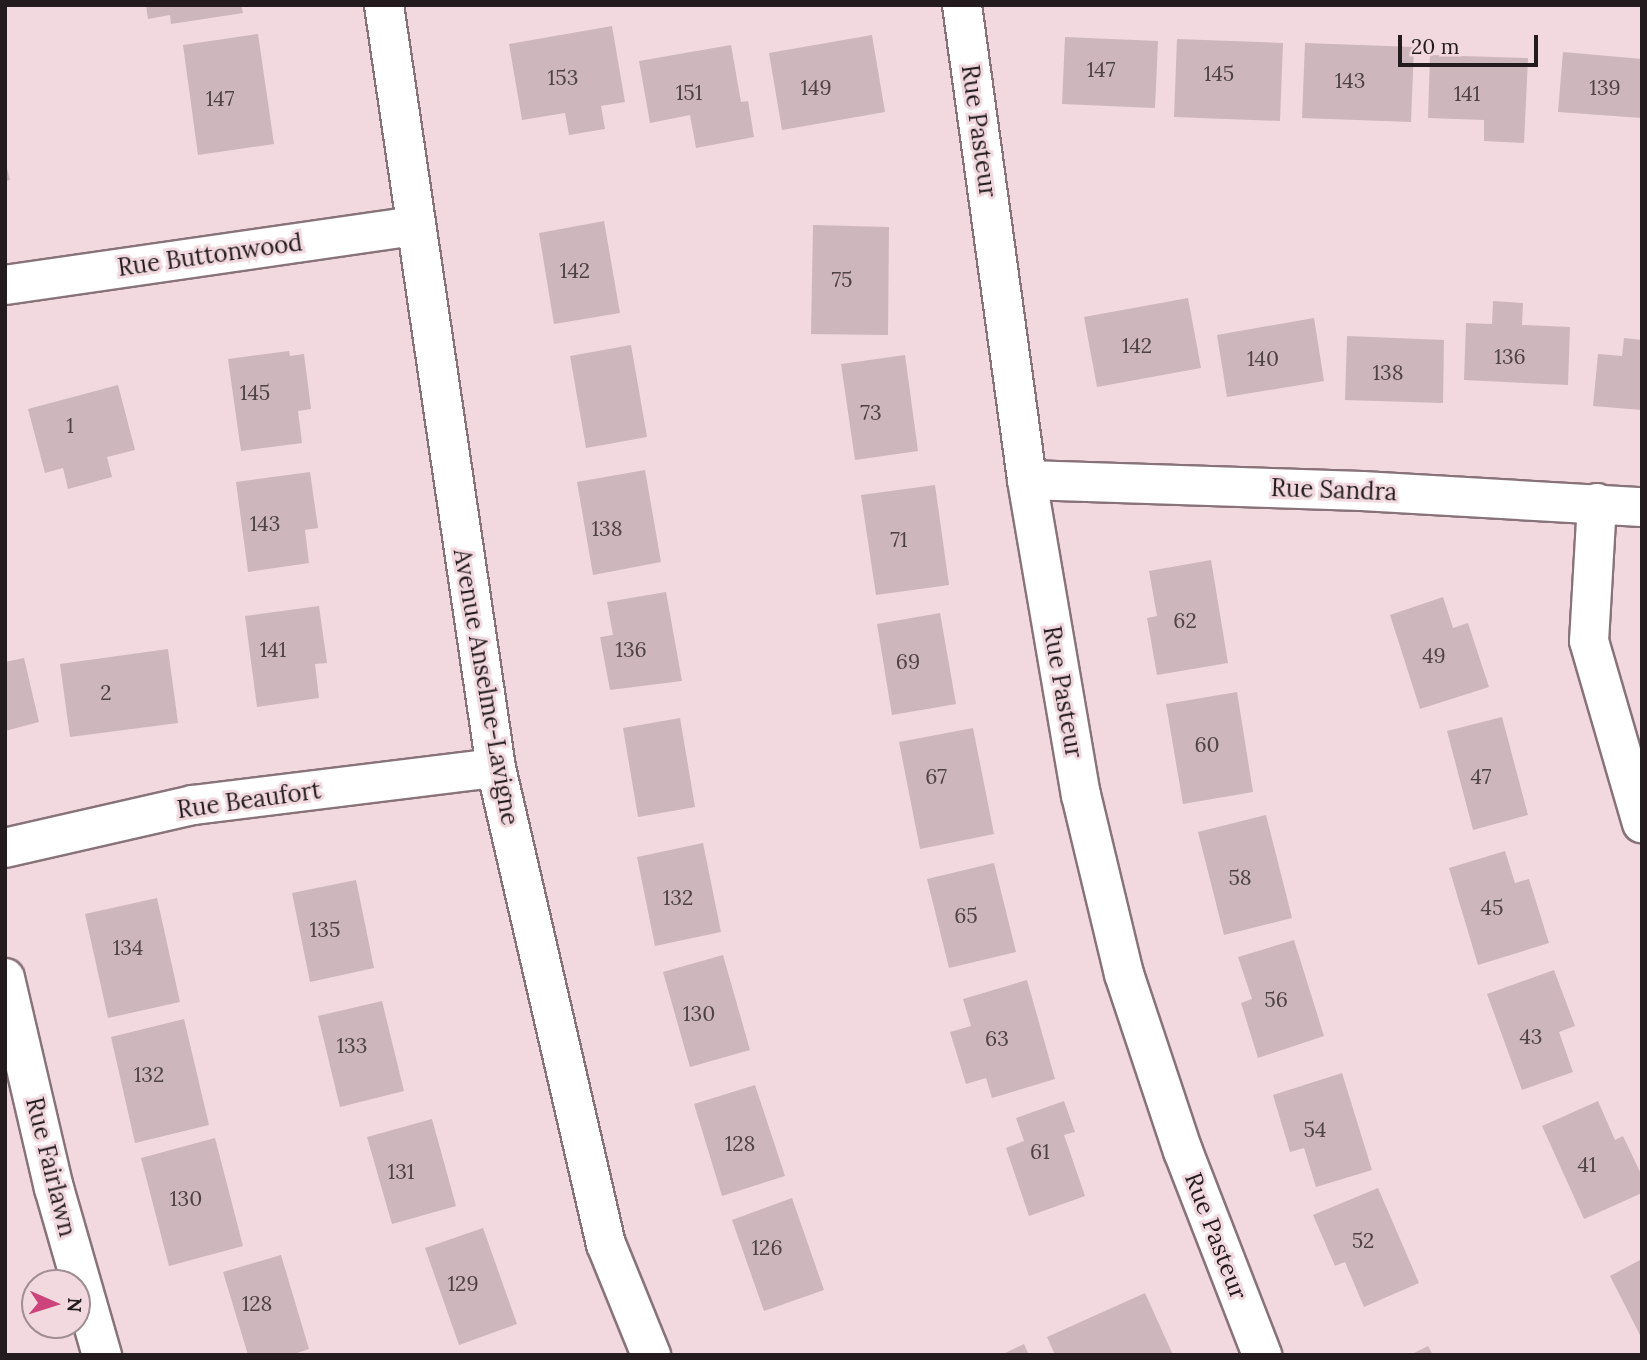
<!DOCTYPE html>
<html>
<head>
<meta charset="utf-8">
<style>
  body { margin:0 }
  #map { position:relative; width:1647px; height:1360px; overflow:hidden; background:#f1d9df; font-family:Lora,serif }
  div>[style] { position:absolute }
  .building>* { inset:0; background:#ceb6bd }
  .roads { filter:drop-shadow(2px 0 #89737a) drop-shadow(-2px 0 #89737a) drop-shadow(0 2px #89737a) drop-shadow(0 -2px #89737a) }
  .minor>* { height:38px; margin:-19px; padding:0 19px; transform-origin:19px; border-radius:19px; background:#fff }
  span { translate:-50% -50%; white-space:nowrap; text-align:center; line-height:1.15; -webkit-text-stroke:6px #f1d9df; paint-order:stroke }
  .number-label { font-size:21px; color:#4e4245 }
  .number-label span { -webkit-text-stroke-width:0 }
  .street-label { font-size:24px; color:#231b1d }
  .frame { position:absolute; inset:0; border:7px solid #231b1d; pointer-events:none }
  .north { position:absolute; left:21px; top:1269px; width:70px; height:70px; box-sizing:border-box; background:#f1d9df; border:2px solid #9f8d91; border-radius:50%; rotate:93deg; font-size:19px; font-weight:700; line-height:28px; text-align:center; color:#231b1d }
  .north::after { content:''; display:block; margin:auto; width:24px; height:32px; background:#cd447c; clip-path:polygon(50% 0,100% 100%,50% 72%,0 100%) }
  .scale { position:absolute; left:1398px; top:35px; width:140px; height:32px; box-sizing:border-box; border:4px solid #231b1d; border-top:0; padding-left:9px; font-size:21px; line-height:24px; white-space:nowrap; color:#231b1d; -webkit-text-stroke:5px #f1d9df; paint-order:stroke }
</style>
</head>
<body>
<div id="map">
  <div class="building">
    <div style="clip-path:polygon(146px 5px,241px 5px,243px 13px,171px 24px,170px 15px,148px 19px)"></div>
    <div style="clip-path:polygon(612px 26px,625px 102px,601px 106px,605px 129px,569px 135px,565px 113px,522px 120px,509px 44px)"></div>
    <div style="clip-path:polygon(258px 34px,274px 144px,198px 155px,183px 45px)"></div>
    <div style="clip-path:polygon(872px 35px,885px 112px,782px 130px,769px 53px)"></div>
    <div style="clip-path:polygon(1065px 37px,1158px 41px,1155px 108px,1062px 104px)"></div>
    <div style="clip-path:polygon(1177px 39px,1283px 43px,1280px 121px,1174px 117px)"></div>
    <div style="clip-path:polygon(1305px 43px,1414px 47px,1411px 122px,1302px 118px)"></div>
    <div style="clip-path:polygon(731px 45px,741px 102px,748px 101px,754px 137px,696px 148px,690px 115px,650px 123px,639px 61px)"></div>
    <div style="clip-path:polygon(1563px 52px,1642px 59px,1642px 118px,1558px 112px)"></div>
    <div style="clip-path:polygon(1430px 55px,1528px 58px,1524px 143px,1484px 141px,1484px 120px,1428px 118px)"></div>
    <div style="clip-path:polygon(5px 161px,10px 180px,5px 181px)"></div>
    <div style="clip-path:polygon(604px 221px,620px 313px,554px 324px,539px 233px)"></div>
    <div style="clip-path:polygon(813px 225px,889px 227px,888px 335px,811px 334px)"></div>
    <div style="clip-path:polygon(1188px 298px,1201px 368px,1097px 387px,1084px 317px)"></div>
    <div style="clip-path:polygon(1493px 301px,1523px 303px,1522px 325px,1570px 327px,1568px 385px,1464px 380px,1466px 323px,1492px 324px)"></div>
    <div style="clip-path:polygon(1314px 318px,1324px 381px,1227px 397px,1217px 335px)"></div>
    <div style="clip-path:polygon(1347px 336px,1444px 340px,1443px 403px,1345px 400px)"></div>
    <div style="clip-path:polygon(1624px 338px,1642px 340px,1642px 410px,1593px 406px,1598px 354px,1622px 356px)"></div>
    <div style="clip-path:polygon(631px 345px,647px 437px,586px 448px,570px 356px)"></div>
    <div style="clip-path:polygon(289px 351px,290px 356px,304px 354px,311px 409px,298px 411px,302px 443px,241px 451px,228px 359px)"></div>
    <div style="clip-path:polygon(905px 355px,918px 451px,855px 460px,841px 364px)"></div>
    <div style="clip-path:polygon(118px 385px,135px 450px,107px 457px,112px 477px,68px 489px,63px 468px,45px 473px,28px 409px)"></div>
    <div style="clip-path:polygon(645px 470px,661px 562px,593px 575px,577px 482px)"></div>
    <div style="clip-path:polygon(310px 472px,318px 528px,305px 530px,309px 563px,248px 572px,236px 482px)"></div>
    <div style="clip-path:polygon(935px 485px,949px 585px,876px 595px,861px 495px)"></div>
    <div style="clip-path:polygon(1211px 560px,1228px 663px,1157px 675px,1147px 618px,1157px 616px,1149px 571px)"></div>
    <div style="clip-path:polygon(666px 592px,682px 681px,610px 690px,600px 637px,613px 635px,607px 602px)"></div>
    <div style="clip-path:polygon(1443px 597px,1453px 628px,1468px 623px,1489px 687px,1420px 709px,1390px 615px)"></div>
    <div style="clip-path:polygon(319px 606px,327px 663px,315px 664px,319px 698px,257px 707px,245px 616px)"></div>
    <div style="clip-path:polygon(940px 613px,956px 704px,892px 715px,877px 624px)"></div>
    <div style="clip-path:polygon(168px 649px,178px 723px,70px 737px,60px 664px)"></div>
    <div style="clip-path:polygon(24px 658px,39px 722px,5px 731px,5px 662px)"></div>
    <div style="clip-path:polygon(1237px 692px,1253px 792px,1183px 804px,1166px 704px)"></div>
    <div style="clip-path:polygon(1502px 717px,1528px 815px,1473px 830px,1447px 731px)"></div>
    <div style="clip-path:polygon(680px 718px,695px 807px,638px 817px,623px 728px)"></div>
    <div style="clip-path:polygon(973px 728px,994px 834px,920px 849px,899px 742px)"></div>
    <div style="clip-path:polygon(1266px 815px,1292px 918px,1224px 935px,1198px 832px)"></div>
    <div style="clip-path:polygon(703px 843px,721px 932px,655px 946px,637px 857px)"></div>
    <div style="clip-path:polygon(1505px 851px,1515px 883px,1529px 879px,1549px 943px,1478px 965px,1449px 868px)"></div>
    <div style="clip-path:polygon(994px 863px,1016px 952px,949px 968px,927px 879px)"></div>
    <div style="clip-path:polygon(356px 880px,374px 968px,310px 982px,292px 893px)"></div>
    <div style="clip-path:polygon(157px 898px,180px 1002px,108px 1018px,85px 914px)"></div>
    <div style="clip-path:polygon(1294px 940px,1324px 1036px,1258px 1058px,1241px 1003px,1252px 999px,1238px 957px)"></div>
    <div style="clip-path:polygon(723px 955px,750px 1050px,690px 1067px,663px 972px)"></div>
    <div style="clip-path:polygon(1554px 970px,1575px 1026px,1559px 1032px,1573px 1072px,1522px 1090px,1487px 994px)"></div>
    <div style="clip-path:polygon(1027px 980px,1055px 1079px,992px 1098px,986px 1078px,966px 1084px,950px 1032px,971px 1026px,963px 999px)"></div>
    <div style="clip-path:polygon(382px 1001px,404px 1091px,340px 1107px,318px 1016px)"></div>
    <div style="clip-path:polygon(184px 1019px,209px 1125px,135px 1143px,111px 1037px)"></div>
    <div style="clip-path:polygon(1342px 1073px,1372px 1170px,1316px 1187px,1304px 1148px,1290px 1152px,1273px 1095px)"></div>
    <div style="clip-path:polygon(755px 1085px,785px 1176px,722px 1196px,694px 1104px)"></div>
    <div style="clip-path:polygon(1064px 1101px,1075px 1132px,1064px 1135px,1085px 1196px,1029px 1216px,1006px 1148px,1024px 1141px,1016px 1118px)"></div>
    <div style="clip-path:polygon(1598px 1101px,1615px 1140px,1623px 1136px,1642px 1176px,1642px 1193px,1584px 1219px,1542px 1126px)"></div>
    <div style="clip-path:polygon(432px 1119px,456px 1206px,392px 1224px,367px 1137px)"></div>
    <div style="clip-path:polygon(215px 1138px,243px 1246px,169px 1266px,141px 1158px)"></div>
    <div style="clip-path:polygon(1378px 1188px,1419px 1283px,1364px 1307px,1345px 1262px,1335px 1266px,1313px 1215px)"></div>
    <div style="clip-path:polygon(792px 1198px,824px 1290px,764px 1311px,732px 1220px)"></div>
    <div style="clip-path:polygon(483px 1228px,517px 1324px,459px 1345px,425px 1248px)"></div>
    <div style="clip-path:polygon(281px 1255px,309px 1349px,291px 1355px,248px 1355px,223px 1272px)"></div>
    <div style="clip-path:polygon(1642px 1259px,1642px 1339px,1610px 1276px)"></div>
    <div style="clip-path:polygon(1145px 1293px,1173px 1355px,1055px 1355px,1047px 1337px)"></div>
    <div style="clip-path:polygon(1024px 1344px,1029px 1355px,1001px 1355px)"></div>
    <div style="clip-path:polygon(1428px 1346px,1433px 1355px,1410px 1355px)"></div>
  </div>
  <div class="roads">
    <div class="minor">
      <div style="left:384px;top:5px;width:771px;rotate:81.65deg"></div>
      <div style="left:496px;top:768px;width:489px;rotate:77deg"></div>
      <div style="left:606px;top:1244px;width:120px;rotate:67.9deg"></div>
      <div style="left:962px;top:5px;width:479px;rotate:82.2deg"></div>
      <div style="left:1027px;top:480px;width:320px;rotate:80.3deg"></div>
      <div style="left:1081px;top:795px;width:184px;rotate:76.5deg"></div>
      <div style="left:1124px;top:974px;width:187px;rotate:71.6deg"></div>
      <div style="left:1183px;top:1151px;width:219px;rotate:68.8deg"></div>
      <div style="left:5px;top:285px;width:414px;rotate:-8.2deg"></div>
      <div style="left:1027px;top:480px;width:335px;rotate:1.9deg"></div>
      <div style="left:1362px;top:491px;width:280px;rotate:3.3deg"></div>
      <div style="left:1597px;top:503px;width:138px;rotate:93.3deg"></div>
      <div style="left:1589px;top:641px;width:190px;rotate:73.8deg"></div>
      <div style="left:5px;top:848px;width:193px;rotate:-12.9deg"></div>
      <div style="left:193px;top:805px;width:305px;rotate:-7deg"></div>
      <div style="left:5px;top:978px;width:216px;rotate:76.9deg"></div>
      <div style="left:54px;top:1188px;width:174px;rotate:74deg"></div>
    </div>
  </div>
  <div class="number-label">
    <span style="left:1101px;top:70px">147</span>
    <span style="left:1219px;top:74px">145</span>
    <span style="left:563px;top:78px">153</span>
    <span style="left:1350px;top:81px">143</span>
    <span style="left:816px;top:88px">149</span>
    <span style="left:1605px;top:88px">139</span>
    <span style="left:689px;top:93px">151</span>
    <span style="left:1467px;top:94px">141</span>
    <span style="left:220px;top:99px">147</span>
    <span style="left:575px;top:271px">142</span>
    <span style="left:842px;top:280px">75</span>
    <span style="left:1137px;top:346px">142</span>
    <span style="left:1510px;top:357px">136</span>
    <span style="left:1263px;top:359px">140</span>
    <span style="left:1388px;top:373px">138</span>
    <span style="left:255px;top:393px">145</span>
    <span style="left:871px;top:413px">73</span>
    <span style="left:70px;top:426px">1</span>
    <span style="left:265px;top:524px">143</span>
    <span style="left:607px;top:529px">138</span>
    <span style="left:899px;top:540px">71</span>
    <span style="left:1185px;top:621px">62</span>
    <span style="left:273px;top:650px">141</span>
    <span style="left:631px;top:650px">136</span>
    <span style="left:1434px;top:656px">49</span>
    <span style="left:908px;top:662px">69</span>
    <span style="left:106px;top:693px">2</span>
    <span style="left:1207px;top:745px">60</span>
    <span style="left:936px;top:777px">67</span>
    <span style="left:1481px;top:777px">47</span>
    <span style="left:1240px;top:878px">58</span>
    <span style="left:678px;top:898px">132</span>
    <span style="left:1492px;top:908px">45</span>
    <span style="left:966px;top:916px">65</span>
    <span style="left:325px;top:930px">135</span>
    <span style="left:128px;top:948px">134</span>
    <span style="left:1276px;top:1000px">56</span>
    <span style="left:699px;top:1014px">130</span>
    <span style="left:1531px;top:1037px">43</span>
    <span style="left:997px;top:1039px">63</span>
    <span style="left:352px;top:1046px">133</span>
    <span style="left:149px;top:1075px">132</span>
    <span style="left:1315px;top:1130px">54</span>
    <span style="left:740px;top:1144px">128</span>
    <span style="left:1040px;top:1152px">61</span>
    <span style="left:1587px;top:1165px">41</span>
    <span style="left:401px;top:1172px">131</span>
    <span style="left:186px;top:1199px">130</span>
    <span style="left:1363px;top:1241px">52</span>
    <span style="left:767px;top:1248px">126</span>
    <span style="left:463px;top:1284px">129</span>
    <span style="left:257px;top:1304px">128</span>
  </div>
  <div class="street-label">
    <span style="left:979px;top:131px;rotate:82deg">Rue Pasteur</span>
    <span style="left:210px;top:255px;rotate:-8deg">Rue Buttonwood</span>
    <span style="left:1334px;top:490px;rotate:2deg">Rue Sandra</span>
    <span style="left:486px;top:687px;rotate:80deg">Avenue Anselme-Lavigne</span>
    <span style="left:1063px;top:692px;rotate:80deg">Rue Pasteur</span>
    <span style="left:249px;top:800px;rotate:-8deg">Rue Beaufort</span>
    <span style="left:51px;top:1167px;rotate:76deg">Rue Fairlawn</span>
    <span style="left:1216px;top:1236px;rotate:69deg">Rue Pasteur</span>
  </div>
  <div class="frame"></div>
  <div class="north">N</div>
  <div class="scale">20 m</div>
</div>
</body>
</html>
